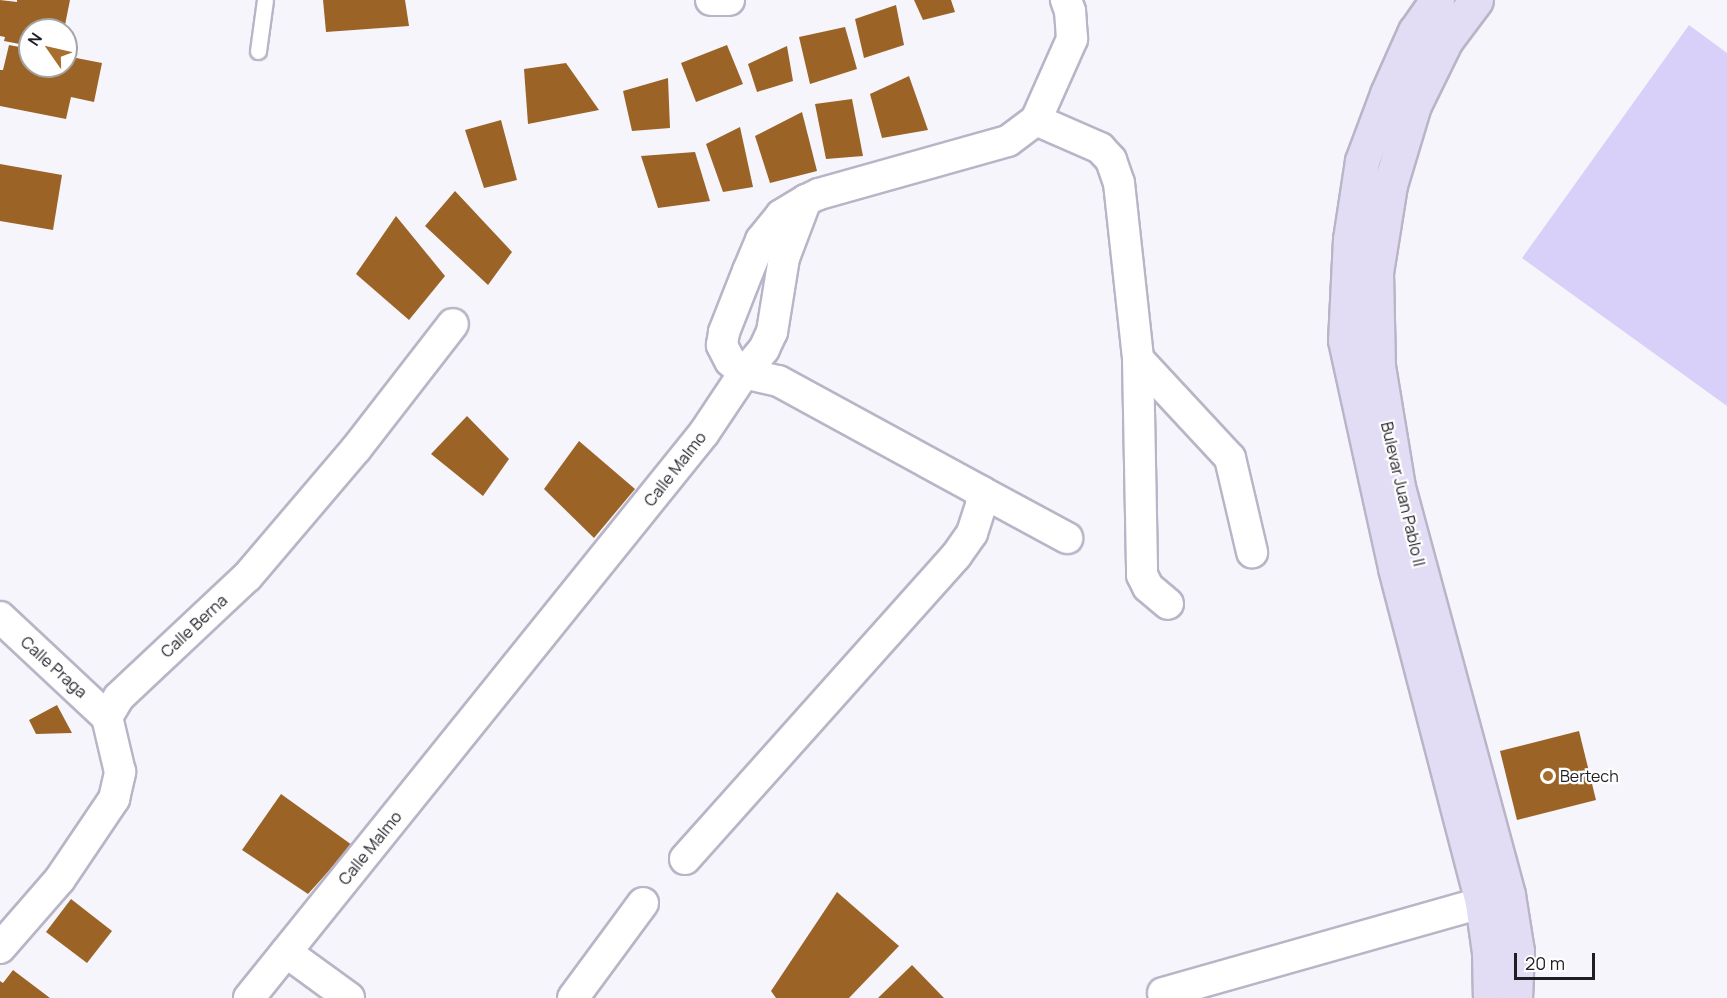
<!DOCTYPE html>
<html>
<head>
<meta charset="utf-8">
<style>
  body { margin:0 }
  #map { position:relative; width:1727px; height:998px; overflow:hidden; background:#f6f5fc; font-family:Manrope,sans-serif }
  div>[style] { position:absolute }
  .green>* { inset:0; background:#d9d0f9 }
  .building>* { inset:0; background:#9b6426 }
  .roads { filter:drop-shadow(2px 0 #b9b5c7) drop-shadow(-2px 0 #b9b5c7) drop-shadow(0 2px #b9b5c7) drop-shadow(0 -2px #b9b5c7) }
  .lane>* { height:15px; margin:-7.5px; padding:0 7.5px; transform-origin:7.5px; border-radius:7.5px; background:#fff }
  .street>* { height:30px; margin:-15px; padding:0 15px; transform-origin:15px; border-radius:15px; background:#fff }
  .secondary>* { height:33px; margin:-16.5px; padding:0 16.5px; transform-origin:16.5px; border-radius:16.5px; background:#e2dcf4 }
  .dots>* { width:16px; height:16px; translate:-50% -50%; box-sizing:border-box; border:3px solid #fff; border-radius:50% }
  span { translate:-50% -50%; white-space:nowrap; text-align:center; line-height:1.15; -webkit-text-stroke:4.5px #fff; paint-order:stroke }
  .street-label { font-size:16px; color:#1f1e25 }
  .poi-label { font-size:16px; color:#1f1e25 }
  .left { translate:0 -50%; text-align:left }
  .north { position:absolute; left:18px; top:18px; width:60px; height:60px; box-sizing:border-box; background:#fff; border:2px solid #a5a5a8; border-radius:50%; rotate:304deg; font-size:16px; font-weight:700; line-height:24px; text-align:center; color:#1f1e25 }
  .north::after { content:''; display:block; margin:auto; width:21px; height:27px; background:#a86e2e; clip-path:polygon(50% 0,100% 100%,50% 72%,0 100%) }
  .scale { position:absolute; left:1514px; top:953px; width:81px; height:27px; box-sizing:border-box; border:3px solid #1f1e25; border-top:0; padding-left:8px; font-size:18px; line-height:21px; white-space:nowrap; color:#1f1e25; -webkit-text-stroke:4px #fff; paint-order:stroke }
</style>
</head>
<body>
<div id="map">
  <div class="green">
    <div style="clip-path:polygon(1689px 25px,1727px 53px,1727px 406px,1522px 258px)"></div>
  </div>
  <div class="building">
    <div style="clip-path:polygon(0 0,17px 2px,17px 0,70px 0,64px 30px,30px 30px,30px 46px,4px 41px,5px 37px,0 36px)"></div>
    <div style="clip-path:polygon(323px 0,405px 0,409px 26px,326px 32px)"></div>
    <div style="clip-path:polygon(914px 0,951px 0,955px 12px,923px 20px)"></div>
    <div style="clip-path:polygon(896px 5px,904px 45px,864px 58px,855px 19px)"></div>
    <div style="clip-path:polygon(845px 27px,857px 69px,810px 84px,799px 37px)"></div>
    <div style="clip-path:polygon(9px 45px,30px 49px,30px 66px,66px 66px,66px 56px,102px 63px,94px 102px,71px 97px,66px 119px,0 106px,0 70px,3px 70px)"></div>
    <div style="clip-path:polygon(727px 45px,743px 84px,696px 102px,681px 63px)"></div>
    <div style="clip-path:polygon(787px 46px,793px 81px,757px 92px,748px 64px)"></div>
    <div style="clip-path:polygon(566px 63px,599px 110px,528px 124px,524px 69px)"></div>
    <div style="clip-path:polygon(909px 76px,928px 130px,882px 138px,870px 94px)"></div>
    <div style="clip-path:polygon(668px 78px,670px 128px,632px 131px,623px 91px)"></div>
    <div style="clip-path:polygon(852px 99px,863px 156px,826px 159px,815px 104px)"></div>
    <div style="clip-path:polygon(802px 112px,817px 171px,770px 183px,755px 136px)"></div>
    <div style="clip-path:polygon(501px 120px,517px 180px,484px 188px,465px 130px)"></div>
    <div style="clip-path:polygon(740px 127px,753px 187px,723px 192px,706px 144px)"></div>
    <div style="clip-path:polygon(695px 152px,710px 201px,658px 208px,641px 156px)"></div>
    <div style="clip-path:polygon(0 164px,62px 175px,53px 230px,0 221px)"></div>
    <div style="clip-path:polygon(455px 191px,512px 252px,488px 285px,425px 226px)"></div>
    <div style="clip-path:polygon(396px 216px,445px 276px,409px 320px,356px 274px)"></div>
    <div style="clip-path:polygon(467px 416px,509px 459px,483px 496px,431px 454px)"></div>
    <div style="clip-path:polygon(579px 441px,635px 489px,594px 538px,544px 489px)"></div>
    <div style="clip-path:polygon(57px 705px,72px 733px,36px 734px,29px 720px)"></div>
    <div style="clip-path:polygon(1579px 731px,1596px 800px,1517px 820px,1500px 751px)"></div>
    <div style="clip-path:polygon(281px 794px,352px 845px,308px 894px,242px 850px)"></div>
    <div style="clip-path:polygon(837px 892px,899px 946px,849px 998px,776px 998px,771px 991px)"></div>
    <div style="clip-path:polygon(71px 899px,112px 931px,87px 963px,46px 932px)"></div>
    <div style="clip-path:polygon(912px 965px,944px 998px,878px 998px)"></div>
    <div style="clip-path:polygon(13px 970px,50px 998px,0 998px,0 981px,3px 983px)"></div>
  </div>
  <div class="roads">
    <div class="lane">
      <div style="left:258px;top:51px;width:51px;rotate:-82.2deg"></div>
    </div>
    <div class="street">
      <div style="left:711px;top:0;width:18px"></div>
      <div style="left:1036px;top:120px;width:70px;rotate:23.6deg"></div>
      <div style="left:1100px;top:148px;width:16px;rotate:47deg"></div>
      <div style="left:1111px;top:160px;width:24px;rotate:71deg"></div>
      <div style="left:1119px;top:183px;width:177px;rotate:83.8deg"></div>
      <div style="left:1138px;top:359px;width:216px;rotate:88.9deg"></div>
      <div style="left:1142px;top:575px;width:13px;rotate:63deg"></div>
      <div style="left:1148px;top:587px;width:26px;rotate:40deg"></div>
      <div style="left:1138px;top:359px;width:135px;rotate:47.1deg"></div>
      <div style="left:1230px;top:458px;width:97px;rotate:76.8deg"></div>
      <div style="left:982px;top:492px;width:97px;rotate:28.4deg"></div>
      <div style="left:0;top:617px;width:146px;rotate:43.1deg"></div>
      <div style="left:685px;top:859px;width:407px;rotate:-48.2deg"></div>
      <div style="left:956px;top:556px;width:28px;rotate:-55deg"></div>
      <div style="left:972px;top:533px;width:29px;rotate:-72deg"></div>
      <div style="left:981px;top:505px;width:13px;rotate:-86deg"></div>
      <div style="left:982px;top:492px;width:232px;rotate:-151.4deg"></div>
      <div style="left:778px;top:381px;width:35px;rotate:-167deg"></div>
      <div style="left:744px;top:373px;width:18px;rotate:-139deg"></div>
      <div style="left:730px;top:361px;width:18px;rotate:-117deg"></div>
      <div style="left:722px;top:345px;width:13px;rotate:-81deg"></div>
      <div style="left:724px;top:332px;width:66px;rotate:-68.5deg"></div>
      <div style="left:748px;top:271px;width:34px;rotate:-67deg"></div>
      <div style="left:761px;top:240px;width:32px;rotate:-51deg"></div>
      <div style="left:781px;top:215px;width:29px;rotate:-31deg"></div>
      <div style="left:806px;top:200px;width:14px;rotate:-25deg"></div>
      <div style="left:819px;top:194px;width:196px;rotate:-15.7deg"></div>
      <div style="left:1008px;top:141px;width:35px;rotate:-37deg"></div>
      <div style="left:1036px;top:120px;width:89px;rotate:-66deg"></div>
      <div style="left:1072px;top:39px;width:28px;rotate:-94deg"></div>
      <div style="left:1070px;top:11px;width:12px;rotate:-110deg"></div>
      <div style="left:0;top:948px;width:91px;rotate:-49deg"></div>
      <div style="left:60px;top:879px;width:97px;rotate:-56deg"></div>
      <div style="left:114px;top:799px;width:28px;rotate:-77deg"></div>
      <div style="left:120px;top:772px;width:57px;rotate:-103.3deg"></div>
      <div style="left:107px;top:717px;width:23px;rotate:-59deg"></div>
      <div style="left:119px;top:697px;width:175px;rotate:-43.2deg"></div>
      <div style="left:247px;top:577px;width:168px;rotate:-49.6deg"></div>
      <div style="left:356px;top:449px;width:158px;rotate:-52.2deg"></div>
      <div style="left:286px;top:952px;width:78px;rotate:36.1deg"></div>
      <div style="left:1163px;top:993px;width:331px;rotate:-15.8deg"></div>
      <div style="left:249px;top:998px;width:725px;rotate:-51.16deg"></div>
      <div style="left:704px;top:433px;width:72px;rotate:-56.3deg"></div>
      <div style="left:744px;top:373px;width:31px;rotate:-50deg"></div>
      <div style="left:764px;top:349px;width:19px;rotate:-65deg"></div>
      <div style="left:772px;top:332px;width:75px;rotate:-80.8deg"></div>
      <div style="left:784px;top:258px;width:62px;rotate:-69.2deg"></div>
      <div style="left:573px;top:998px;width:118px;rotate:-53.6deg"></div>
    </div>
    <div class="secondary">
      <div style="left:1437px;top:0;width:38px;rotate:125deg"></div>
      <div style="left:1415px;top:31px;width:69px;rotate:114deg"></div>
      <div style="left:1387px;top:94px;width:72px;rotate:110.5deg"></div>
      <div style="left:1362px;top:161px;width:79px;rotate:98.7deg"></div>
      <div style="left:1350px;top:239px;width:101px;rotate:92.8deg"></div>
      <div style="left:1345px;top:340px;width:233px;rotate:77.6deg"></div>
      <div style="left:1395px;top:568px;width:346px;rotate:75.4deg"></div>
      <div style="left:1482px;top:903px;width:49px;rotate:81.9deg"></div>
      <div style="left:1489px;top:952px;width:46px;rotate:88.8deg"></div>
      <div style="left:1476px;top:0;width:50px;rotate:126.9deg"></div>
      <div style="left:1446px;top:40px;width:72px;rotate:116.2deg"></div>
      <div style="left:1414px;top:105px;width:84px;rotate:106.7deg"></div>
      <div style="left:1390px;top:185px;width:88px;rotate:99.1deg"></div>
      <div style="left:1376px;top:272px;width:94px;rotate:88.8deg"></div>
      <div style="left:1378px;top:366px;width:123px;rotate:80.6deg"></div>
      <div style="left:1398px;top:487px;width:423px;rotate:74.9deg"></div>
      <div style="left:1508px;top:895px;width:57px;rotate:80.9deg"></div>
      <div style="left:1517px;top:951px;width:47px;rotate:92.4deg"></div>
    </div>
  </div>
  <div class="dots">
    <div style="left:1548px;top:776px;background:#a86e2e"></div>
  </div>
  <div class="street-label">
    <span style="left:675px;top:469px;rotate:-52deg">Calle Malmo</span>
    <span style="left:1403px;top:494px;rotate:77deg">Bulevar Juan Pablo II</span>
    <span style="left:194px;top:626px;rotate:-43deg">Calle Berna</span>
    <span style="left:54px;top:667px;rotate:42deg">Calle Praga</span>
    <span style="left:370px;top:848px;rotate:-51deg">Calle Malmo</span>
  </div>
  <div class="poi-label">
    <span class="left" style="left:1560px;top:776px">Bertech</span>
  </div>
  <div class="north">N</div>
  <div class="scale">20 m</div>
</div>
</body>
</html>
